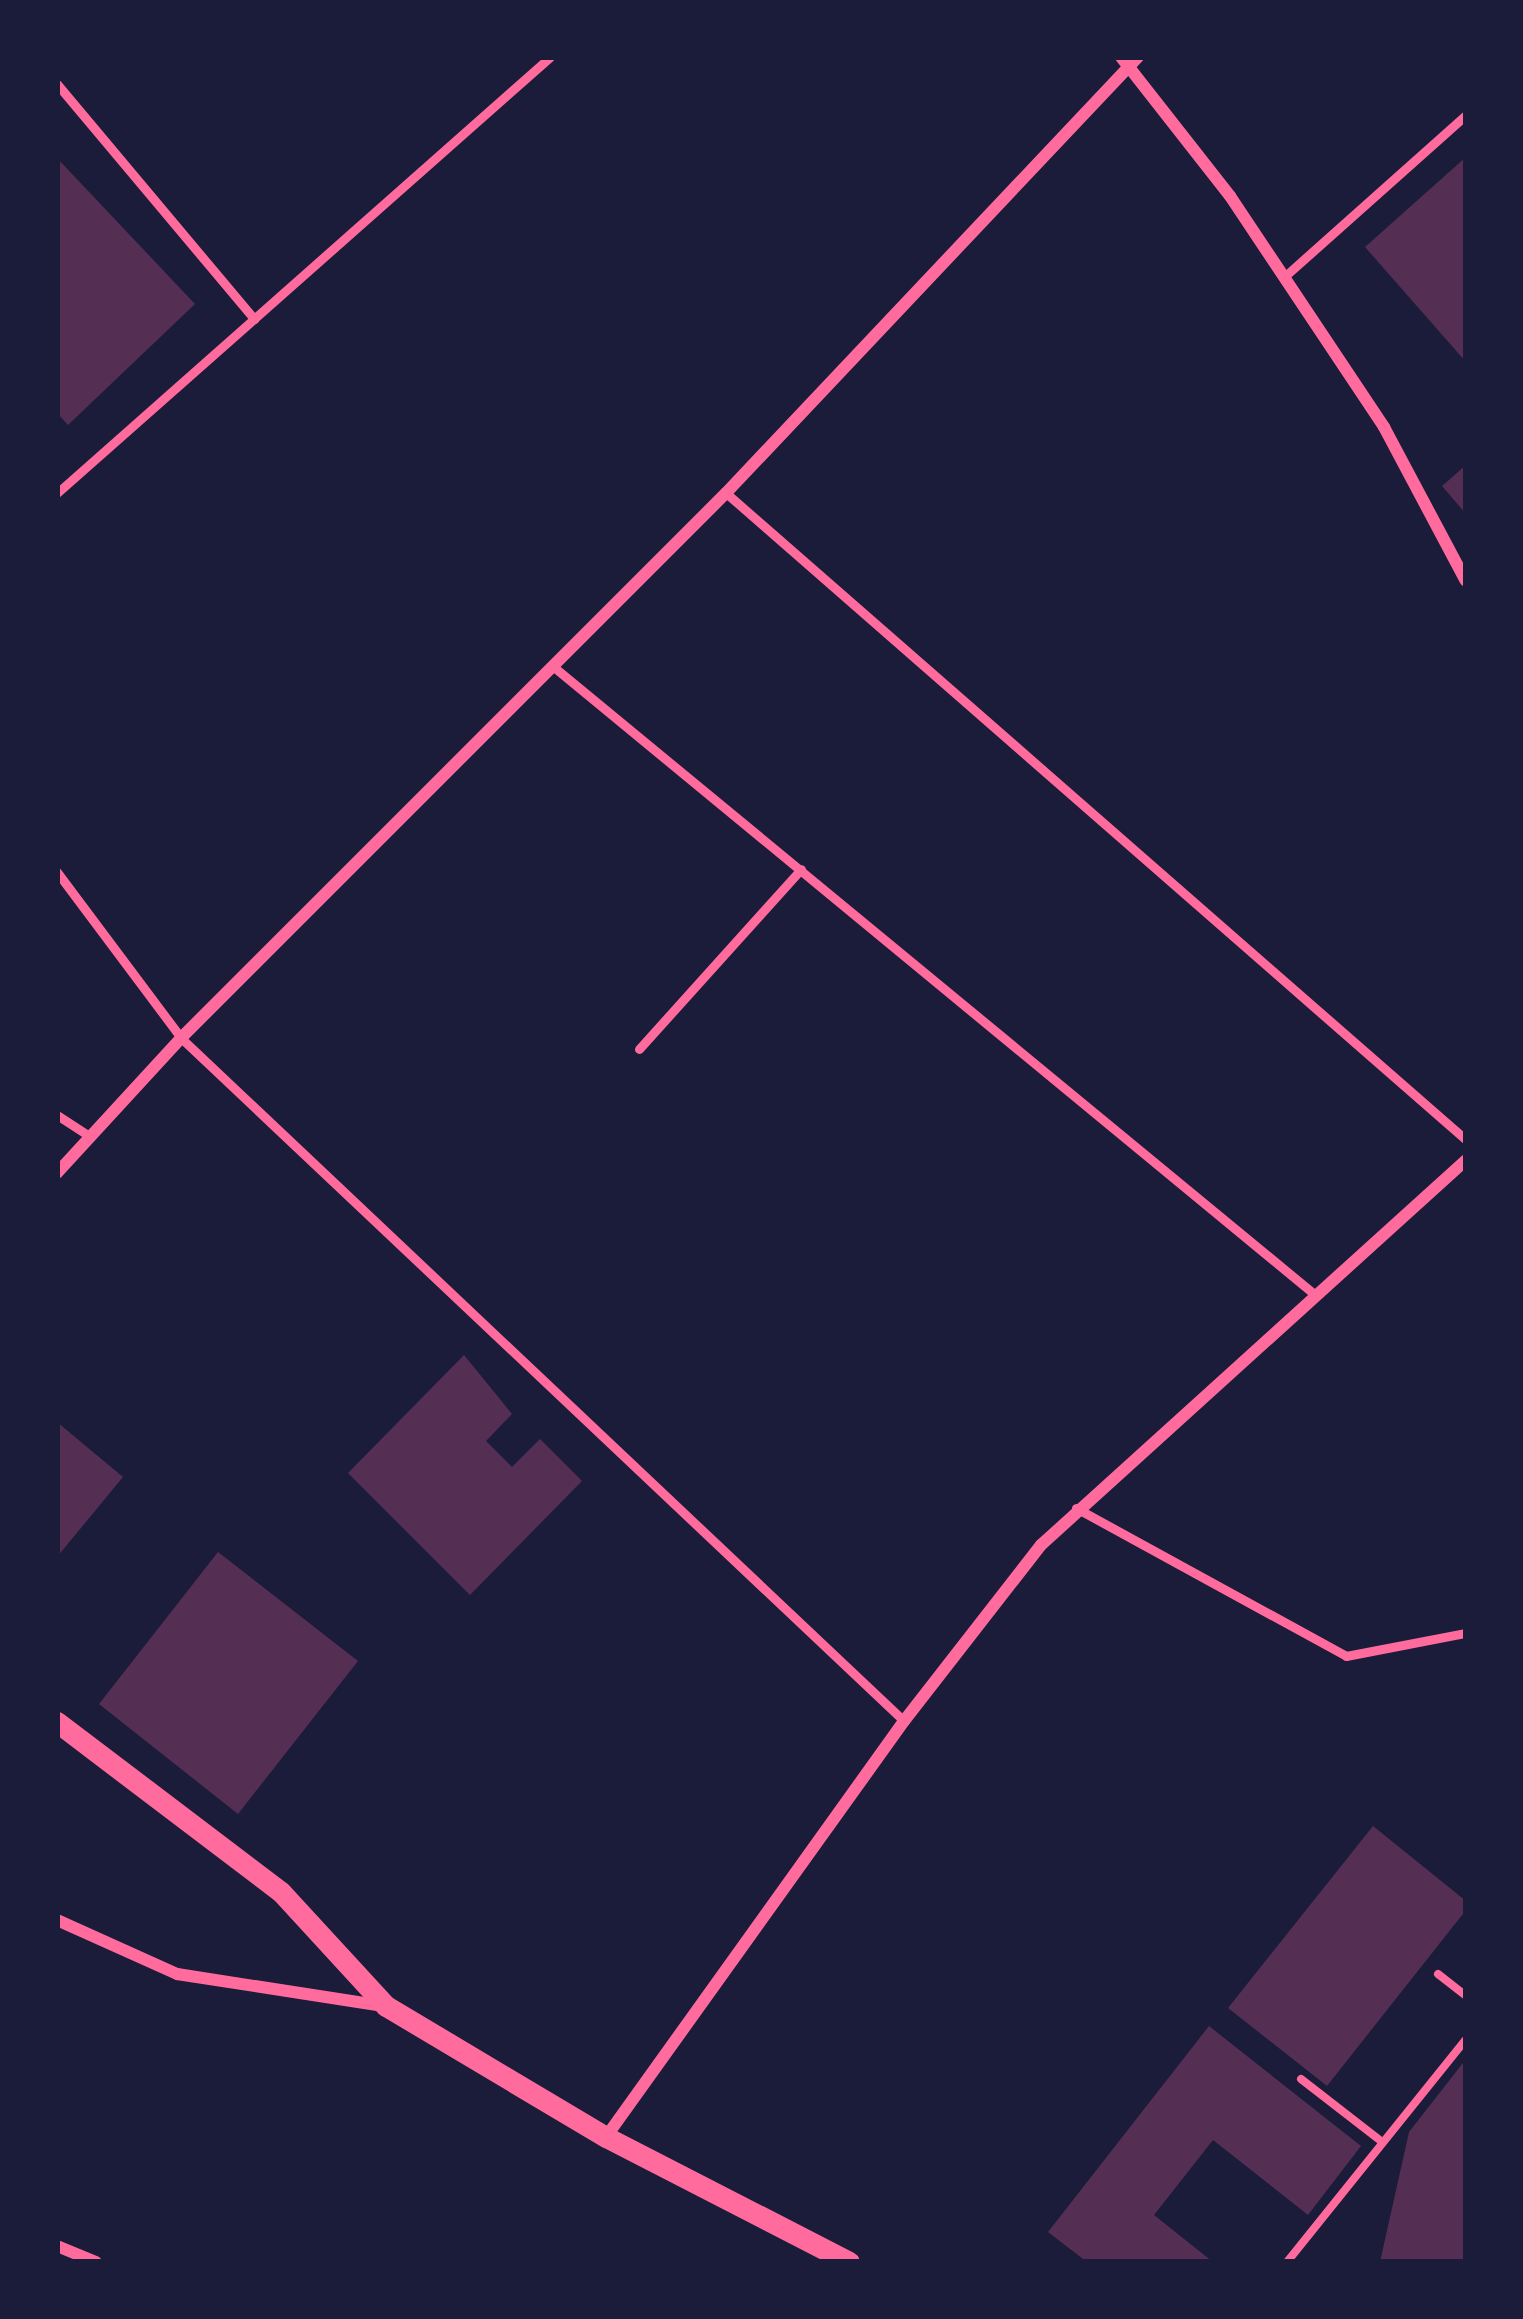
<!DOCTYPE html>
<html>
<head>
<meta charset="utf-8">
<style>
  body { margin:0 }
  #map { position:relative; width:1523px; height:2319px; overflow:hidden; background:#1b1b3a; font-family:Overpass,sans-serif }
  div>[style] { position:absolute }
  .building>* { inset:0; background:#542f53 }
  .path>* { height:8px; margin:-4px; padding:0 4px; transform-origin:4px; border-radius:4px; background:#ff6b9d }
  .service>* { height:9px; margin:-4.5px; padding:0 4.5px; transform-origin:4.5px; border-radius:4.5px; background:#ff6b9d }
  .minor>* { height:12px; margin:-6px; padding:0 6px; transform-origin:6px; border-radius:6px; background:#ff6b9d }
  .tertiary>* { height:21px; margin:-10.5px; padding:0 10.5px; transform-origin:10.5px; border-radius:10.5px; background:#ff6b9d }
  span { translate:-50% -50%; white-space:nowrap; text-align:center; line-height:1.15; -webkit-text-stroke:9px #1b1b3a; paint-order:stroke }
  .frame { position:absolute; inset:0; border:60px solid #1b1b3a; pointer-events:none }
</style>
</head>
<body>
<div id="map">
  <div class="building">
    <div style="clip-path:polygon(1466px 157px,1466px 362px,1365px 247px)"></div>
    <div style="clip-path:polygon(57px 158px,195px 304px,68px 425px,57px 413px)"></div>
    <div style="clip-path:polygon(1466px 465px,1466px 514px,1442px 486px)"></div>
    <div style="clip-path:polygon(464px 1355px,512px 1414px,486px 1441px,512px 1467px,540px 1439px,582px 1481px,470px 1595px,348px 1473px)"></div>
    <div style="clip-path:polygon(57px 1422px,123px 1477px,57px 1557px)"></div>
    <div style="clip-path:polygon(218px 1552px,358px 1661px,238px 1814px,99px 1704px)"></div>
    <div style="clip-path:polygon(1373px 1826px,1466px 1901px,1466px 1910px,1327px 2086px,1228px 2008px)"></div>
    <div style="clip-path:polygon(1209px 2026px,1361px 2146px,1308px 2215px,1213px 2140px,1154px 2215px,1213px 2262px,1087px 2262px,1048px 2232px)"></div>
    <div style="clip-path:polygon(1466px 2059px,1466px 2262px,1380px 2262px,1409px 2132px)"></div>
  </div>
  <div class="path">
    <div style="left:1438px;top:1974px;width:36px;rotate:38deg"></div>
    <div style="left:1301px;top:2079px;width:101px;rotate:37.8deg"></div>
    <div style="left:1287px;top:2262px;width:286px;rotate:-51.2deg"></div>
  </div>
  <div class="service">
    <div style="left:57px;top:84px;width:307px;rotate:50deg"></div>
    <div style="left:1284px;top:277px;width:244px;rotate:-41.7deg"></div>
    <div style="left:57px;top:493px;width:658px;rotate:-41.49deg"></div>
    <div style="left:726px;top:493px;width:983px;rotate:41.16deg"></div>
    <div style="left:555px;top:668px;width:982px;rotate:39.51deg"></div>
    <div style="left:57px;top:872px;width:207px;rotate:53.2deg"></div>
    <div style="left:181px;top:1038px;width:995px;rotate:43.37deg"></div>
    <div style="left:639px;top:1049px;width:242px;rotate:-48deg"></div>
    <div style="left:57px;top:1115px;width:38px;rotate:33deg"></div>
    <div style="left:1076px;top:1508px;width:308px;rotate:28.7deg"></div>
    <div style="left:1346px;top:1656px;width:122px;rotate:-10.9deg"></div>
  </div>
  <div class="minor">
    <div style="left:1121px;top:57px;width:177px;rotate:51.9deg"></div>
    <div style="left:1230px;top:196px;width:278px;rotate:56.3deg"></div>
    <div style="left:1384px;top:427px;width:174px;rotate:62deg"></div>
    <div style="left:57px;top:1173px;width:183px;rotate:-47.4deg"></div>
    <div style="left:181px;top:1038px;width:771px;rotate:-45deg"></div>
    <div style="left:726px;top:493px;width:600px;rotate:-46.62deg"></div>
    <div style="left:57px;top:1920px;width:132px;rotate:24.2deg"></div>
    <div style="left:177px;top:1974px;width:209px;rotate:8.8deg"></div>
    <div style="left:606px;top:2137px;width:512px;rotate:-54.38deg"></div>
    <div style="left:904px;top:1721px;width:223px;rotate:-52.1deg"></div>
    <div style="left:1041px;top:1545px;width:573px;rotate:-42.17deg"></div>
    <div style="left:57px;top:2246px;width:42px;rotate:22.3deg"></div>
  </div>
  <div class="tertiary">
    <div style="left:57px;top:1722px;width:281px;rotate:37.2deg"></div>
    <div style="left:281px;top:1892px;width:155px;rotate:47.4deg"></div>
    <div style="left:386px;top:2006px;width:256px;rotate:30.8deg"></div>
    <div style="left:606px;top:2137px;width:273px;rotate:27.2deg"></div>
  </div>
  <div class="frame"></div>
</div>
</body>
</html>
